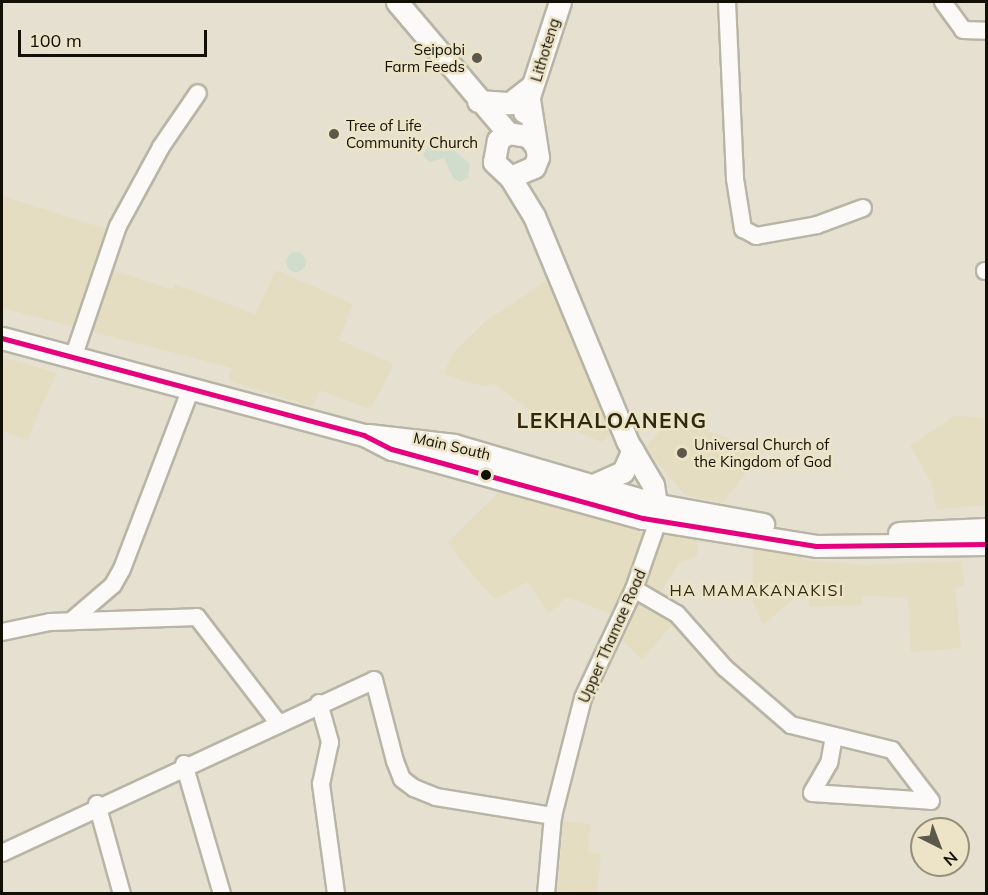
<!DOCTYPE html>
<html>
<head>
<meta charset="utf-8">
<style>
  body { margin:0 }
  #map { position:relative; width:988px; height:895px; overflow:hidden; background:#e5e0cf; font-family:Mulish,sans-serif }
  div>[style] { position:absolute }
  .built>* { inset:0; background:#e5ddc1 }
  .green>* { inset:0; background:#d0ddcd }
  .round { border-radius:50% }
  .roads { filter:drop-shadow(2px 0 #b8b5a7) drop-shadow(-2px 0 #b8b5a7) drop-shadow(0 2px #b8b5a7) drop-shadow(0 -2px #b8b5a7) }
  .minor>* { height:16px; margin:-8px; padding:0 8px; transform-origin:8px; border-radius:8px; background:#fbfaf8 }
  .major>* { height:21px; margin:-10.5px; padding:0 10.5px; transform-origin:10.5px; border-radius:10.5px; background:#fbfaf8 }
  .bus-1>* { height:4.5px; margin:-2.25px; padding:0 2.25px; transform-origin:2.25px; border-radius:2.25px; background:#e5007d }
  .dots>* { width:16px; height:16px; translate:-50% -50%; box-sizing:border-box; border:3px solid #ede4c7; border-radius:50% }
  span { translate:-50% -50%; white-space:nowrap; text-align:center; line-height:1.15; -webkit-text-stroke:5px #ede4c7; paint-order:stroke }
  .poi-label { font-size:15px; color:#120f05 }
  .right { translate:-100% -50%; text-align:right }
  .left { translate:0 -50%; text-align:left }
  .street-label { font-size:15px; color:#120f05 }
  .neighbourhood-label { font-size:16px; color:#302911; letter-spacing:1.5px }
  .district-label { font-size:21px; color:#302911; font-weight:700; letter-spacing:1.5px }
  .frame { position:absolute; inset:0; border:3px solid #120f05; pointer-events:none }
  .north { position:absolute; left:910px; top:817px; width:60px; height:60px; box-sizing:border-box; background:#ede4c7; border:2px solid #958f79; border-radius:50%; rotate:138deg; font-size:16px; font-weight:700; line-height:24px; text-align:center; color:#120f05 }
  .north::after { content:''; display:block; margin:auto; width:21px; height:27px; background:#5c584c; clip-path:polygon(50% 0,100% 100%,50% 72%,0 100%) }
  .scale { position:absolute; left:18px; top:30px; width:189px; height:27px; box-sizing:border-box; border:3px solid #120f05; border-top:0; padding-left:8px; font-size:18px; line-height:21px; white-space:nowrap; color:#120f05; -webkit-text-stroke:4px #ede4c7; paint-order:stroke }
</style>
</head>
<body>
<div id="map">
  <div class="built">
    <div style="clip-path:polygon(2px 196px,126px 235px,109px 269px,173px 290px,175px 284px,255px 314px,276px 270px,353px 304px,339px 340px,392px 363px,392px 369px,370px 409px,319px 390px,313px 407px,228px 380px,232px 368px,2px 308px)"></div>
    <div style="clip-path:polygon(551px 278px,614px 431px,601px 442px,526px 408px,495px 384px,482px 386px,443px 374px,454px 352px,485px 322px)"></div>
    <div style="clip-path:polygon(2px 357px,56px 373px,27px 440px,2px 431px)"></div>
    <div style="clip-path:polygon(955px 416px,986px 418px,986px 505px,937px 509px,930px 480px,910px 446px)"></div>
    <div style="clip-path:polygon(673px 418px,764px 451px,722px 503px,685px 495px,645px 447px)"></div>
    <div style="clip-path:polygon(499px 492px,641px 527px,640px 534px,699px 536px,697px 555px,678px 564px,661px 591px,685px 609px,642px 660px,618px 636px,614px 615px,567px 597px,549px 613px,527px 582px,495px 599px,470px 572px,448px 542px)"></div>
    <div style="clip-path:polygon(753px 543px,803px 550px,802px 560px,864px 565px,962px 561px,964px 585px,955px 588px,961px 648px,911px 652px,908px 597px,862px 596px,862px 605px,809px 607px,809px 597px,794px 598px,763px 625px,753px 603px)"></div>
    <div style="clip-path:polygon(563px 821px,590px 824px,588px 851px,601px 854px,597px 893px,558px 891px)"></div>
  </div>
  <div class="green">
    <div style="clip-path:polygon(445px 142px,470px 164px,468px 178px,460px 182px,453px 178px,444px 158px,429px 162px,423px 155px,430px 144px)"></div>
    <div class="round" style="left:286px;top:252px;width:20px;height:20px"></div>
  </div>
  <div class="roads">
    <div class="minor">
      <div style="left:727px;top:2px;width:177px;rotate:87.4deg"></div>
      <div style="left:735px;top:179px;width:51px;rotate:80.9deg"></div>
      <div style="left:743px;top:229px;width:15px;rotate:28deg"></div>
      <div style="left:756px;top:236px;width:62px;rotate:-10.2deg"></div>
      <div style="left:817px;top:225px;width:49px;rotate:-20.3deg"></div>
      <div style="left:943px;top:2px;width:34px;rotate:54deg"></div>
      <div style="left:963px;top:30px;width:23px;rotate:2deg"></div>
      <div style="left:985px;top:271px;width:1px"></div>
      <div style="left:73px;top:358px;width:139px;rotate:-71.2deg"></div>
      <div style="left:118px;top:226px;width:90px;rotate:-61.4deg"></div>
      <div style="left:161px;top:147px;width:65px;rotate:-55.6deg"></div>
      <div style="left:634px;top:589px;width:50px;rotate:30.2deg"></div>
      <div style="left:677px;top:614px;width:72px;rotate:48.4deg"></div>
      <div style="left:725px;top:668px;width:87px;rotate:40.8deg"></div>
      <div style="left:791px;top:725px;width:104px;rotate:13.9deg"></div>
      <div style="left:892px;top:750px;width:64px;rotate:52.6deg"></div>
      <div style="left:71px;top:621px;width:55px;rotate:-40.6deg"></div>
      <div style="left:113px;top:585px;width:18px;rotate:-61deg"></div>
      <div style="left:122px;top:569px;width:194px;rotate:-69.1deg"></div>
      <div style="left:2px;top:632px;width:49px;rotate:-11.8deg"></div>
      <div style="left:50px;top:622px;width:147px;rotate:-1.9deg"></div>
      <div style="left:197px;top:617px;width:135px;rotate:52.5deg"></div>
      <div style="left:319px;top:703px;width:41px;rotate:74.2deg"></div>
      <div style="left:330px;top:742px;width:43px;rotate:102.1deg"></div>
      <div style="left:321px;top:784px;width:111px;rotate:82.2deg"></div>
      <div style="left:834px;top:736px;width:27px;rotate:100deg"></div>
      <div style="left:829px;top:763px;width:34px;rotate:120deg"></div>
      <div style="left:812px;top:793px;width:119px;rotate:3.8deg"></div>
      <div style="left:184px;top:764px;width:135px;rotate:73.7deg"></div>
      <div style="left:97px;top:804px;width:93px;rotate:74.5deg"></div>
      <div style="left:2px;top:853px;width:410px;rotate:-24.9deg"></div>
      <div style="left:374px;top:680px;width:84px;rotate:75.5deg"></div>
      <div style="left:395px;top:761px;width:19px;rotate:69deg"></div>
      <div style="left:402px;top:779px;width:15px;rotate:37deg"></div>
      <div style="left:414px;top:788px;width:24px;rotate:22deg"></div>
      <div style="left:436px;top:797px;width:119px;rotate:9.2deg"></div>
      <div style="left:546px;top:894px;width:78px;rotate:-84.9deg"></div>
      <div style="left:553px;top:816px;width:122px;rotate:-75.7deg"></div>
      <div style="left:583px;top:698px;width:120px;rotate:-64.9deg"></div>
      <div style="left:634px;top:589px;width:72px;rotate:-70.6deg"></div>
    </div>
    <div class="major">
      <div style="left:397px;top:2px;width:172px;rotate:49.7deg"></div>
      <div style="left:529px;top:99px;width:59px;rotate:81.2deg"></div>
      <div style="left:538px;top:157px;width:11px;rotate:112deg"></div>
      <div style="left:534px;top:167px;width:26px;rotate:157deg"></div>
      <div style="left:510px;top:177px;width:22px;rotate:-137deg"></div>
      <div style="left:494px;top:162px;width:22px;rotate:-80deg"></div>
      <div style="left:498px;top:140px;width:12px;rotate:-35deg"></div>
      <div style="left:508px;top:133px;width:20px;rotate:9deg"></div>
      <div style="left:528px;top:136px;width:13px;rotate:51deg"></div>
      <div style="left:478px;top:101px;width:32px;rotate:4deg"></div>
      <div style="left:510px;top:103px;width:28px;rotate:-38deg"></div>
      <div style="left:524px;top:112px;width:116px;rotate:-71.9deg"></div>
      <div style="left:510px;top:177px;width:46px;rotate:58.4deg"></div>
      <div style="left:534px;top:216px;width:243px;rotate:67.5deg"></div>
      <div style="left:627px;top:441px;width:51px;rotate:59.4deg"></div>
      <div style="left:653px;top:485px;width:30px;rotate:81deg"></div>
      <div style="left:2px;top:338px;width:375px;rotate:15deg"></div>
      <div style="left:364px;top:435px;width:31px;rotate:27deg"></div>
      <div style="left:392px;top:449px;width:260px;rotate:15.4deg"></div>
      <div style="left:643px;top:518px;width:175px;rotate:9.2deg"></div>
      <div style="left:816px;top:546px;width:170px;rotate:-0.7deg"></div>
      <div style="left:368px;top:435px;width:87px;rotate:6.6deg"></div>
      <div style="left:454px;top:445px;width:214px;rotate:16.3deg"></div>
      <div style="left:659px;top:505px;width:106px;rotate:10.4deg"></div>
      <div style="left:591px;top:486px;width:35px;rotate:-24deg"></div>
      <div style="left:623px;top:472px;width:24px;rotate:-66deg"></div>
      <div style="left:899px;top:533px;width:87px;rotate:-2.6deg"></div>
    </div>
  </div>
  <div class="bus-1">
    <div style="left:2px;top:338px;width:375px;rotate:15deg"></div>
    <div style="left:364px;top:435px;width:31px;rotate:27deg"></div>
    <div style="left:392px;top:449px;width:260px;rotate:15.4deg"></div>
    <div style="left:643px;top:518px;width:175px;rotate:9.2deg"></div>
    <div style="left:816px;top:546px;width:170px;rotate:-0.7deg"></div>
  </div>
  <div class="dots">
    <div style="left:477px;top:58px;background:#5c584c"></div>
    <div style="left:334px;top:134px;background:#5c584c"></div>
    <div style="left:682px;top:453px;background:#5c584c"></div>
    <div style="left:486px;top:475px;background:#120f05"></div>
  </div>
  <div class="poi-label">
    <span class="right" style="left:465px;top:58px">Seipobi<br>Farm Feeds</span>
    <span class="left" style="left:346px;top:134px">Tree of Life<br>Community Church</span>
    <span class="left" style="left:694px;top:453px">Universal Church of<br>the Kingdom of God</span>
  </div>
  <div class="street-label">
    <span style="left:545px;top:50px;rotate:-73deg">Lithoteng</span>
    <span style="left:452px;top:446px;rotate:13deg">Main South</span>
    <span style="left:612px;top:636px;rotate:-66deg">Upper Thamae Road</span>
  </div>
  <div class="neighbourhood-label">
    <span style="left:757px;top:590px">HA MAMAKANAKISI</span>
  </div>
  <div class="district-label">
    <span style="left:612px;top:420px">LEKHALOANENG</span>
  </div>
  <div class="frame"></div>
  <div class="north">N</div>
  <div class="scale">100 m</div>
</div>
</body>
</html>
